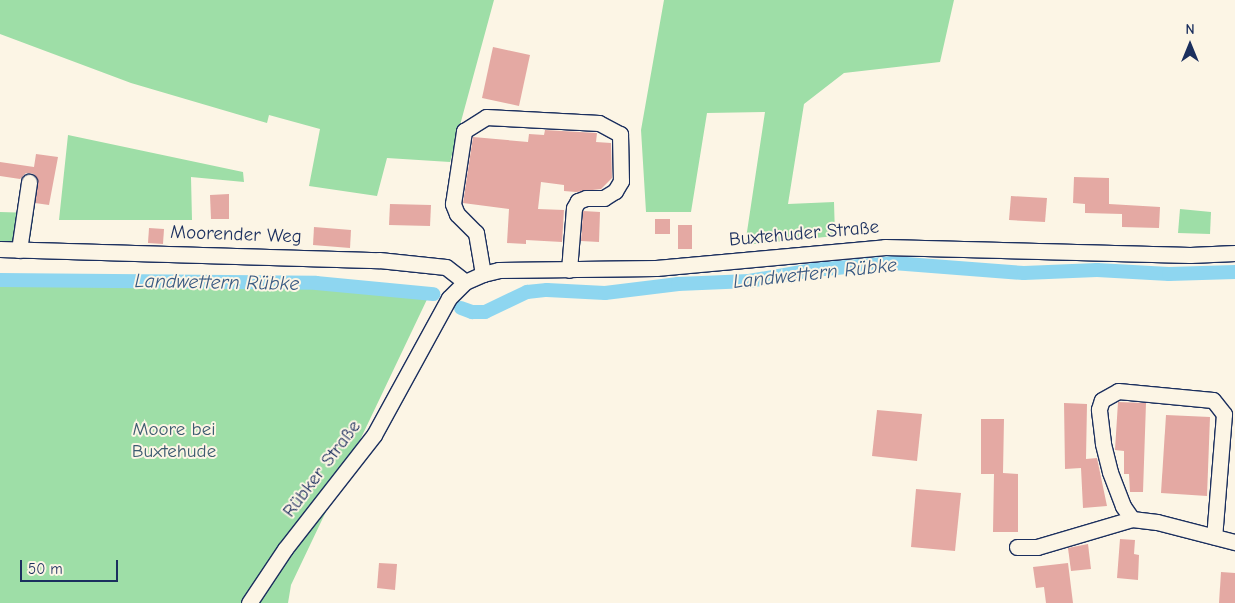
<!DOCTYPE html>
<html>
<head>
<meta charset="utf-8">
<style>
  body { margin:0 }
  #map { position:relative; width:1235px; height:603px; overflow:hidden; background:#fcf5e5; font-family:"Comic Neue",sans-serif }
  div>[style] { position:absolute }
  .green>* { inset:0; background:#9edea7 }
  .canal>* { height:14px; margin:-7px; padding:0 7px; transform-origin:7px; border-radius:7px; background:#8ed6f0 }
  .building>* { inset:0; background:#e4a9a3 }
  .roads { filter:drop-shadow(1px 0 #1b2f5e) drop-shadow(-1px 0 #1b2f5e) drop-shadow(0 1px #1b2f5e) drop-shadow(0 -1px #1b2f5e) }
  .minor>* { height:15px; margin:-7.5px; padding:0 7.5px; transform-origin:7.5px; border-radius:7.5px; background:#fcf5e5 }
  span { translate:-50% -50%; white-space:nowrap; text-align:center; line-height:1.15; -webkit-text-stroke:4px #fcf5e5; paint-order:stroke }
  .street-label { font-size:19px; color:#1b2f5e }
  .park-label { font-size:19px; color:#3c5b70 }
  .water-label { font-size:20px; color:#385982; font-style:italic }
  .north { position:absolute; left:1165px; top:20px; width:50px; height:50px; -webkit-text-stroke:4px #fcf5e5; paint-order:stroke; rotate:0deg; font-size:14px; font-weight:700; line-height:20px; text-align:center; color:#1b2f5e }
  .north::after { content:''; display:block; margin:auto; width:18px; height:22px; background:#1b2f5e; clip-path:polygon(50% 0,100% 100%,50% 72%,0 100%) }
  .scale { position:absolute; left:20px; top:560px; width:98px; height:22px; box-sizing:border-box; border:2px solid #1b2f5e; border-top:0; padding-left:6px; font-size:15px; line-height:18px; white-space:nowrap; color:#1b2f5e; -webkit-text-stroke:4px #fcf5e5; paint-order:stroke }
</style>
</head>
<body>
<div id="map">
  <div class="green">
    <div style="clip-path:polygon(0 0,494px 0,450px 162px,387px 158px,377px 196px,309px 186px,320px 129px,269px 115px,267px 123px,131px 83px,0 34px)"></div>
    <div style="clip-path:polygon(664px 0,954px 0,940px 62px,844px 73px,804px 104px,788px 204px,834px 202px,835px 236px,745px 245px,765px 112px,707px 113px,691px 212px,646px 212px,641px 130px)"></div>
    <div style="clip-path:polygon(68px 135px,243px 172px,244px 182px,191px 177px,192px 220px,59px 220px)"></div>
    <div style="clip-path:polygon(1180px 209px,1211px 212px,1210px 234px,1178px 233px)"></div>
    <div style="clip-path:polygon(0 212px,34px 213px,29px 245px,0 244px)"></div>
    <div style="clip-path:polygon(0 274px,56px 279px,278px 276px,431px 291px,291px 585px,288px 603px,0 603px)"></div>
  </div>
  <div class="canal">
    <div style="left:0;top:280px;width:316px;rotate:0.5deg"></div>
    <div style="left:316px;top:283px;width:118px;rotate:5.4deg"></div>
    <div style="left:461px;top:308px;width:12px;rotate:20deg"></div>
    <div style="left:472px;top:312px;width:13px"></div>
    <div style="left:485px;top:312px;width:47px;rotate:-25.5deg"></div>
    <div style="left:527px;top:292px;width:20px;rotate:-6deg"></div>
    <div style="left:547px;top:290px;width:58px;rotate:3deg"></div>
    <div style="left:605px;top:293px;width:74px;rotate:-7deg"></div>
    <div style="left:678px;top:284px;width:71px;rotate:-2.4deg"></div>
    <div style="left:749px;top:281px;width:65px;rotate:-9.8deg"></div>
    <div style="left:813px;top:270px;width:80px;rotate:-5deg"></div>
    <div style="left:893px;top:263px;width:131px;rotate:4.4deg"></div>
    <div style="left:1024px;top:273px;width:73px;rotate:-2.4deg"></div>
    <div style="left:1097px;top:270px;width:72px;rotate:3.2deg"></div>
    <div style="left:1169px;top:274px;width:66px;rotate:-1.7deg"></div>
  </div>
  <div class="building">
    <div style="clip-path:polygon(493px 47px,530px 55px,519px 106px,482px 98px)"></div>
    <div style="clip-path:polygon(545px 130px,597px 133px,596px 142px,611px 143px,612px 178px,601px 189px,576px 192px,564px 191px,564px 185px,541px 182px,538px 209px,564px 210px,562px 242px,526px 240px,526px 244px,507px 243px,509px 209px,463px 203px,473px 137px,528px 142px,529px 134px,544px 135px)"></div>
    <div style="clip-path:polygon(36px 154px,58px 157px,49px 205px,35px 203px,38px 183px,34px 174px,26px 173px,20px 179px,0 176px,0 162px,34px 167px)"></div>
    <div style="clip-path:polygon(1074px 177px,1109px 178px,1109px 204px,1160px 207px,1159px 228px,1122px 227px,1122px 214px,1085px 213px,1085px 204px,1073px 203px)"></div>
    <div style="clip-path:polygon(229px 194px,229px 219px,211px 219px,210px 195px)"></div>
    <div style="clip-path:polygon(1011px 196px,1047px 198px,1045px 222px,1009px 220px)"></div>
    <div style="clip-path:polygon(390px 204px,431px 205px,430px 226px,389px 225px)"></div>
    <div style="clip-path:polygon(583px 211px,600px 212px,599px 242px,581px 241px)"></div>
    <div style="clip-path:polygon(655px 219px,670px 219px,670px 234px,655px 234px)"></div>
    <div style="clip-path:polygon(678px 225px,692px 225px,692px 249px,678px 249px)"></div>
    <div style="clip-path:polygon(314px 227px,351px 230px,350px 248px,313px 245px)"></div>
    <div style="clip-path:polygon(149px 228px,164px 229px,163px 244px,148px 243px)"></div>
    <div style="clip-path:polygon(1118px 402px,1146px 403px,1143px 492px,1130px 492px,1129px 474px,1124px 474px,1124px 451px,1115px 450px)"></div>
    <div style="clip-path:polygon(1064px 403px,1087px 404px,1086px 459px,1097px 458px,1107px 506px,1083px 508px,1081px 468px,1065px 469px)"></div>
    <div style="clip-path:polygon(877px 410px,922px 414px,917px 461px,872px 456px)"></div>
    <div style="clip-path:polygon(1166px 415px,1210px 417px,1207px 496px,1161px 493px)"></div>
    <div style="clip-path:polygon(981px 419px,1004px 419px,1003px 473px,1018px 474px,1018px 532px,993px 532px,994px 474px,981px 474px)"></div>
    <div style="clip-path:polygon(916px 489px,961px 493px,955px 551px,911px 547px)"></div>
    <div style="clip-path:polygon(1120px 539px,1135px 540px,1134px 554px,1139px 555px,1138px 580px,1117px 578px)"></div>
    <div style="clip-path:polygon(1088px 544px,1091px 569px,1071px 571px,1068px 548px)"></div>
    <div style="clip-path:polygon(379px 563px,397px 564px,395px 590px,377px 588px)"></div>
    <div style="clip-path:polygon(1068px 563px,1073px 603px,1046px 603px,1044px 587px,1036px 588px,1033px 567px)"></div>
    <div style="clip-path:polygon(1221px 572px,1235px 573px,1235px 603px,1219px 603px)"></div>
  </div>
  <div class="roads">
    <div class="minor">
      <div style="left:0;top:249px;width:379px;rotate:1.7deg"></div>
      <div style="left:379px;top:260px;width:67px;rotate:6deg"></div>
      <div style="left:446px;top:267px;width:24px;rotate:38deg"></div>
      <div style="left:19px;top:250px;width:69px;rotate:-81.6deg"></div>
      <div style="left:483px;top:274px;width:42px;rotate:-99.7deg"></div>
      <div style="left:476px;top:233px;width:27px;rotate:-135deg"></div>
      <div style="left:457px;top:214px;width:11px;rotate:-112deg"></div>
      <div style="left:453px;top:204px;width:74px;rotate:-81.4deg"></div>
      <div style="left:464px;top:131px;width:26px;rotate:-32deg"></div>
      <div style="left:486px;top:117px;width:113px;rotate:3deg"></div>
      <div style="left:599px;top:123px;width:24px;rotate:28deg"></div>
      <div style="left:620px;top:134px;width:47px;rotate:88.8deg"></div>
      <div style="left:621px;top:181px;width:12px;rotate:121deg"></div>
      <div style="left:615px;top:191px;width:13px;rotate:148deg"></div>
      <div style="left:604px;top:198px;width:18px;rotate:180deg"></div>
      <div style="left:586px;top:198px;width:9px;rotate:159deg"></div>
      <div style="left:578px;top:201px;width:8px;rotate:120deg"></div>
      <div style="left:574px;top:208px;width:62px;rotate:94.6deg"></div>
      <div style="left:1132px;top:519px;width:16px;rotate:-125deg"></div>
      <div style="left:1123px;top:506px;width:36px;rotate:-111deg"></div>
      <div style="left:1110px;top:472px;width:30px;rotate:-104deg"></div>
      <div style="left:1103px;top:443px;width:34px;rotate:-97deg"></div>
      <div style="left:1099px;top:409px;width:9px;rotate:-72deg"></div>
      <div style="left:1102px;top:400px;width:18px;rotate:-29deg"></div>
      <div style="left:1118px;top:391px;width:95px;rotate:5.4deg"></div>
      <div style="left:1213px;top:400px;width:18px;rotate:52deg"></div>
      <div style="left:1224px;top:414px;width:123px;rotate:94.6deg"></div>
      <div style="left:1017px;top:547px;width:20px"></div>
      <div style="left:1037px;top:547px;width:99px;rotate:-16.4deg"></div>
      <div style="left:1132px;top:519px;width:25px;rotate:7deg"></div>
      <div style="left:1157px;top:522px;width:81px;rotate:14.4deg"></div>
      <div style="left:249px;top:603px;width:65px;rotate:-56.3deg"></div>
      <div style="left:285px;top:549px;width:145px;rotate:-52deg"></div>
      <div style="left:374px;top:435px;width:156px;rotate:-61.3deg"></div>
      <div style="left:449px;top:298px;width:23px;rotate:-45deg"></div>
      <div style="left:465px;top:282px;width:20px;rotate:-24deg"></div>
      <div style="left:483px;top:274px;width:16px;rotate:-14deg"></div>
      <div style="left:499px;top:270px;width:157px;rotate:-0.7deg"></div>
      <div style="left:656px;top:268px;width:230px;rotate:-5.2deg"></div>
      <div style="left:885px;top:247px;width:305px;rotate:1.5deg"></div>
      <div style="left:1190px;top:255px;width:45px;rotate:-2.5deg"></div>
    </div>
  </div>
  <div class="street-label">
    <span style="left:804px;top:234px;rotate:-5deg">Buxtehuder Straße</span>
    <span style="left:236px;top:235px;rotate:2deg">Moorender Weg</span>
    <span style="left:322px;top:469px;rotate:-53deg">Rübker Straße</span>
  </div>
  <div class="park-label">
    <span style="left:174px;top:441px">Moore bei<br>Buxtehude</span>
  </div>
  <div class="water-label">
    <span style="left:815px;top:273px;rotate:-6deg">Landwettern Rübke</span>
    <span style="left:217px;top:282px;rotate:1deg">Landwettern Rübke</span>
  </div>
  <div class="north">N</div>
  <div class="scale">50 m</div>
</div>
</body>
</html>
